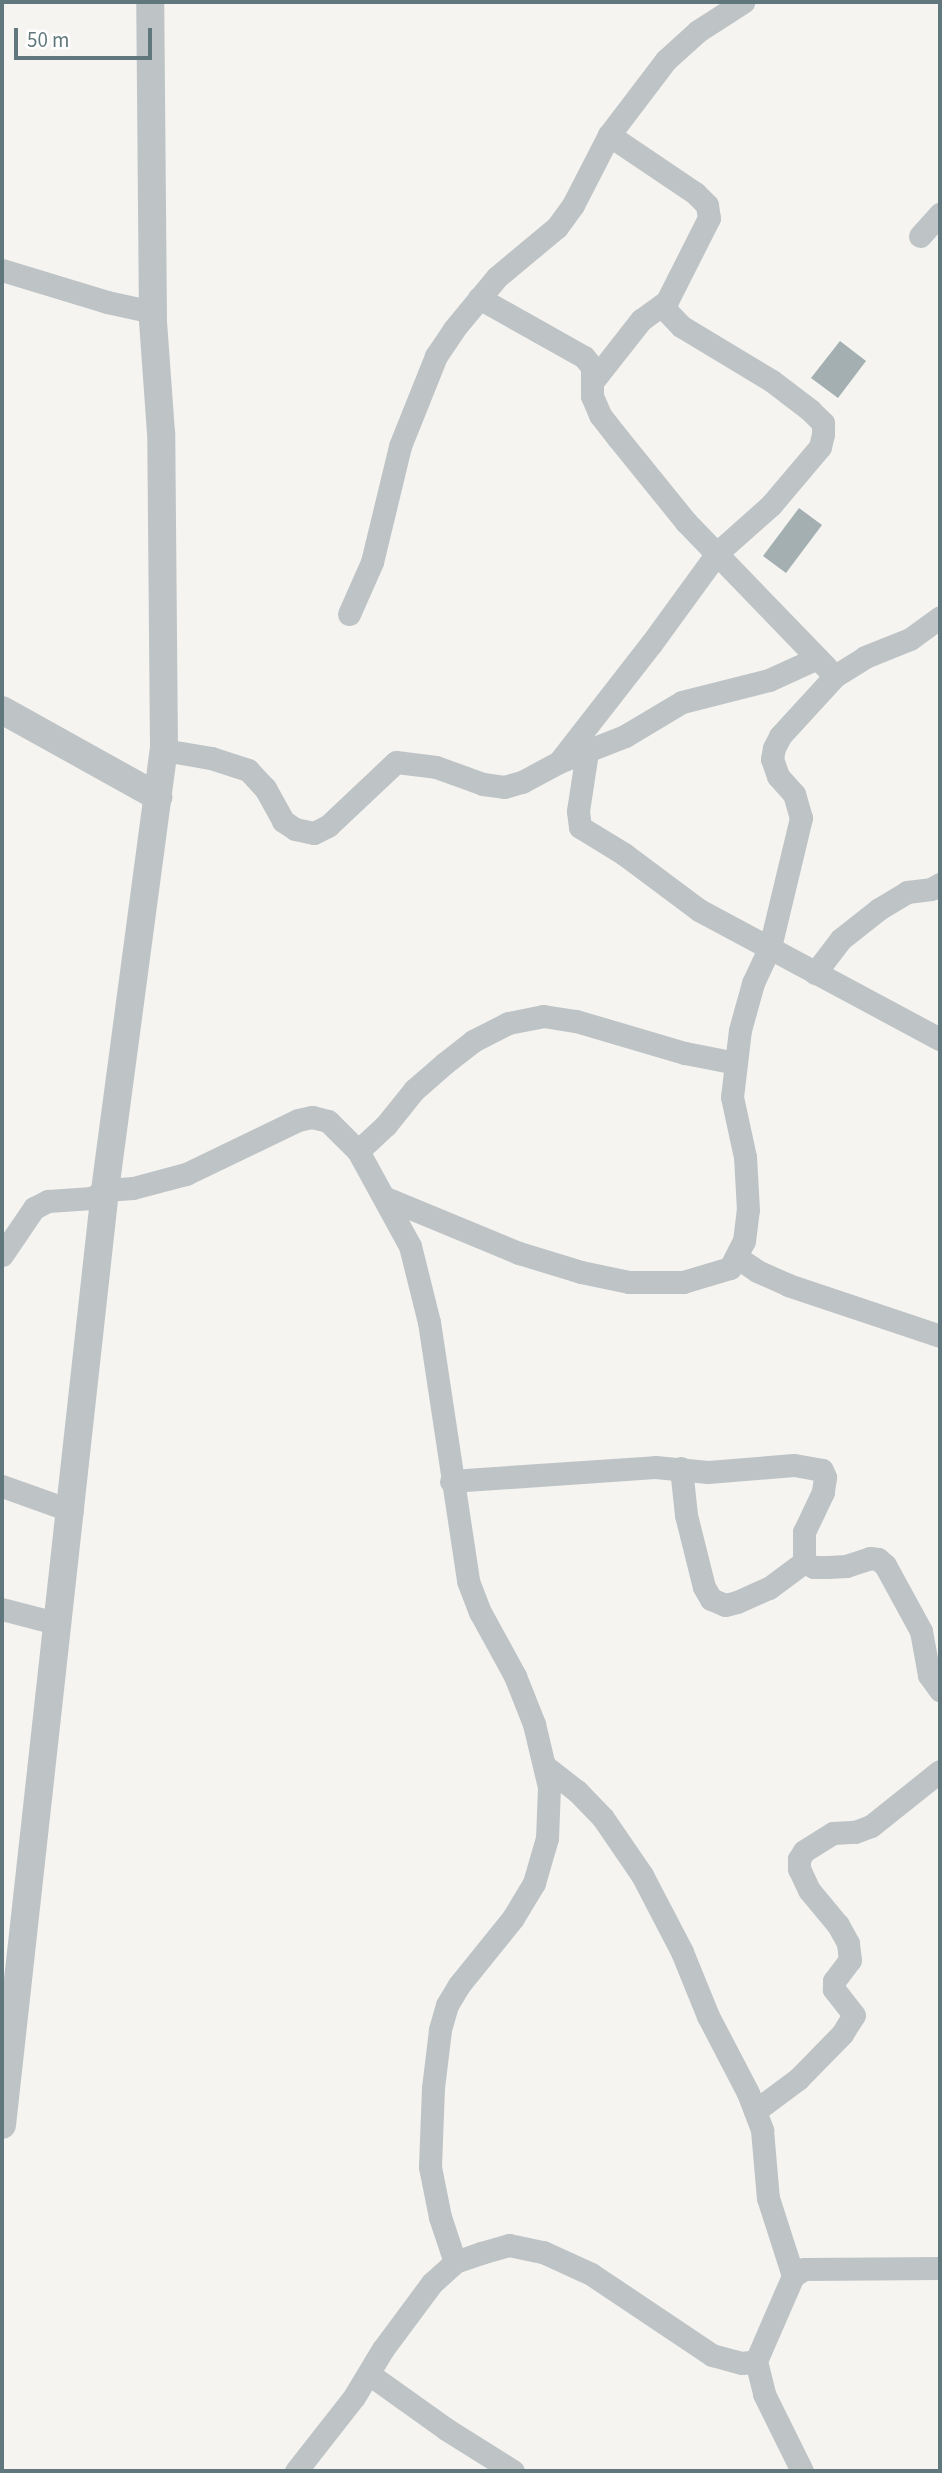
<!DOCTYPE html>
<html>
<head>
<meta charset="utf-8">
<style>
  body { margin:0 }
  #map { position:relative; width:942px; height:2473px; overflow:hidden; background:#f5f4f1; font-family:"Source Sans 3",sans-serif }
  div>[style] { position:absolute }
  .building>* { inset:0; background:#a3afb1 }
  .minor>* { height:23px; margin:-11.5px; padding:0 11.5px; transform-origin:11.5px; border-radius:11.5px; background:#bec4c6 }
  .tertiary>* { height:28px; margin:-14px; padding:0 14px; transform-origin:14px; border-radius:14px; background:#bec4c6 }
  span { translate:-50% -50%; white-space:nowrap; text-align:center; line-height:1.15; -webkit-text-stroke:7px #fff; paint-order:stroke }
  .frame { position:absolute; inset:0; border:4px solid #60787d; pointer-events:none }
  .scale { position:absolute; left:14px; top:28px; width:138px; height:32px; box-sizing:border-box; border:4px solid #60787d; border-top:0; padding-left:9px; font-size:21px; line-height:24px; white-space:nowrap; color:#60787d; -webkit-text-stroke:5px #fff; paint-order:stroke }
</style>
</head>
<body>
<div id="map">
  <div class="building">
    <div style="clip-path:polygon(840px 341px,866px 361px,838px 398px,811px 378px)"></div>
    <div style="clip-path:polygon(799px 508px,822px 525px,786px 573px,763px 556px)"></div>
  </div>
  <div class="minor">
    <div style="left:920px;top:236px;width:30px;rotate:-48deg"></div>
    <div style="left:2px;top:270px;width:110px;rotate:16.9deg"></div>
    <div style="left:107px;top:302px;width:47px;rotate:12.3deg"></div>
    <div style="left:479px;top:298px;width:120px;rotate:29.3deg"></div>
    <div style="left:584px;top:357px;width:13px;rotate:51deg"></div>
    <div style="left:592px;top:367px;width:29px;rotate:90deg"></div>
    <div style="left:592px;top:396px;width:21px;rotate:67deg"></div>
    <div style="left:600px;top:415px;width:29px;rotate:52deg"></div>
    <div style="left:618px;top:438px;width:108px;rotate:51deg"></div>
    <div style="left:686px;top:522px;width:202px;rotate:46deg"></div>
    <div style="left:593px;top:381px;width:78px;rotate:-51.8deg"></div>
    <div style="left:641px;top:320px;width:32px;rotate:-36deg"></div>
    <div style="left:667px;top:301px;width:93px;rotate:-63.2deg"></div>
    <div style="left:709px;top:218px;width:13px;rotate:-99deg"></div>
    <div style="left:707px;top:205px;width:17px;rotate:-135deg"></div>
    <div style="left:695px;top:193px;width:104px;rotate:-146deg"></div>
    <div style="left:349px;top:614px;width:57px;rotate:-66.1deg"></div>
    <div style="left:372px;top:562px;width:119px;rotate:-76.4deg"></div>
    <div style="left:400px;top:446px;width:97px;rotate:-68.2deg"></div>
    <div style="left:436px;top:356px;width:32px;rotate:-56deg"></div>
    <div style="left:454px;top:329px;width:67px;rotate:-50.4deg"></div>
    <div style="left:497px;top:277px;width:78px;rotate:-39.8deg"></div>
    <div style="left:557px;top:227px;width:27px;rotate:-54deg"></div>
    <div style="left:573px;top:205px;width:79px;rotate:-62.8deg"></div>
    <div style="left:609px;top:135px;width:94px;rotate:-52.8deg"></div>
    <div style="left:666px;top:60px;width:43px;rotate:-42.2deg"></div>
    <div style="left:698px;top:31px;width:54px;rotate:-32.8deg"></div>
    <div style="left:164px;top:750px;width:48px;rotate:9.7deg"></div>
    <div style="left:211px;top:758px;width:39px;rotate:18deg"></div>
    <div style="left:248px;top:770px;width:25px;rotate:47deg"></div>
    <div style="left:265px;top:788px;width:38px;rotate:61deg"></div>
    <div style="left:283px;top:821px;width:14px;rotate:34deg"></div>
    <div style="left:295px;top:829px;width:19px;rotate:12deg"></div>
    <div style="left:314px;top:833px;width:16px;rotate:-27deg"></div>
    <div style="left:328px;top:826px;width:93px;rotate:-43.3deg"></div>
    <div style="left:396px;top:762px;width:40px;rotate:7.1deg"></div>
    <div style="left:436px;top:767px;width:50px;rotate:19.9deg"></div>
    <div style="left:483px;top:784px;width:21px;rotate:8deg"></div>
    <div style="left:504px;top:787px;width:19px;rotate:-16deg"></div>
    <div style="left:522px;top:782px;width:42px;rotate:-28.4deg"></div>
    <div style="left:559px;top:762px;width:71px;rotate:-21.5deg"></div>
    <div style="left:625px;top:736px;width:66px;rotate:-30.8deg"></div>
    <div style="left:682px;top:702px;width:90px;rotate:-14.2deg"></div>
    <div style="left:769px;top:680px;width:53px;rotate:-24.6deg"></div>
    <div style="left:587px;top:752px;width:60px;rotate:98.7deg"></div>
    <div style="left:578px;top:811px;width:16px;rotate:83deg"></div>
    <div style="left:580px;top:827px;width:52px;rotate:31.5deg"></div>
    <div style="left:624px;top:854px;width:94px;rotate:36.7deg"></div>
    <div style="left:699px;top:910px;width:273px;rotate:28.2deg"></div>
    <div style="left:559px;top:762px;width:150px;rotate:-52.1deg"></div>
    <div style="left:651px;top:644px;width:112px;rotate:-54deg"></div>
    <div style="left:717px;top:553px;width:72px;rotate:-41.6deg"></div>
    <div style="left:771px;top:505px;width:76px;rotate:-49.8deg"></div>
    <div style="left:820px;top:447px;width:13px;rotate:-77deg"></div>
    <div style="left:823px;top:434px;width:11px;rotate:-90deg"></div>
    <div style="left:823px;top:423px;width:18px;rotate:-135deg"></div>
    <div style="left:810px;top:410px;width:48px;rotate:-142.7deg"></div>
    <div style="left:772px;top:381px;width:106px;rotate:-148.9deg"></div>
    <div style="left:681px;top:326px;width:28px;rotate:-134deg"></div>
    <div style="left:815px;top:973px;width:43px;rotate:-52.6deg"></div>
    <div style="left:841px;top:939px;width:48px;rotate:-38.3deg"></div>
    <div style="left:879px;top:909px;width:33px;rotate:-31deg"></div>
    <div style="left:907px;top:892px;width:24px;rotate:-7deg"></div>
    <div style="left:931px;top:889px;width:10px;rotate:-29deg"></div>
    <div style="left:358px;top:1151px;width:38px;rotate:-43deg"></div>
    <div style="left:386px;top:1125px;width:45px;rotate:-51.3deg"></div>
    <div style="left:414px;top:1090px;width:41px;rotate:-41.1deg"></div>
    <div style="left:445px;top:1063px;width:36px;rotate:-38deg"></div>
    <div style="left:473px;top:1041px;width:39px;rotate:-27deg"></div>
    <div style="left:508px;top:1023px;width:36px;rotate:-11deg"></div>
    <div style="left:543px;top:1016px;width:33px;rotate:9deg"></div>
    <div style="left:576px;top:1021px;width:114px;rotate:16.4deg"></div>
    <div style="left:685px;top:1053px;width:52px;rotate:11.1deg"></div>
    <div style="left:386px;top:1198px;width:144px;rotate:22.5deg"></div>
    <div style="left:519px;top:1253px;width:65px;rotate:17deg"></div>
    <div style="left:581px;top:1272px;width:49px;rotate:11.8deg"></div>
    <div style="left:629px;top:1282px;width:54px"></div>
    <div style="left:683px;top:1282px;width:49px;rotate:-16.6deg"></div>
    <div style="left:730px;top:1268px;width:30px;rotate:-63deg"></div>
    <div style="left:744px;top:1241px;width:31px;rotate:-83deg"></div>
    <div style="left:748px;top:1210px;width:53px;rotate:-93.2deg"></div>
    <div style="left:745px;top:1157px;width:61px;rotate:-102.2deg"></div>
    <div style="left:732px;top:1097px;width:67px;rotate:-83.2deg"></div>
    <div style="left:740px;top:1030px;width:49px;rotate:-74.5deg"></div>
    <div style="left:753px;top:983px;width:40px;rotate:-65deg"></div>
    <div style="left:770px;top:947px;width:133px;rotate:-76.5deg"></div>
    <div style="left:801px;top:818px;width:25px;rotate:-106deg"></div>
    <div style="left:794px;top:794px;width:24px;rotate:-132deg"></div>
    <div style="left:778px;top:776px;width:18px;rotate:-109deg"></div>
    <div style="left:772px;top:759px;width:11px;rotate:-80deg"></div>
    <div style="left:774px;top:748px;width:13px;rotate:-63deg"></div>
    <div style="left:780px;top:736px;width:81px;rotate:-47.5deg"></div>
    <div style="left:835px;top:676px;width:36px;rotate:-32deg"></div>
    <div style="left:865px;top:657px;width:48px;rotate:-21.8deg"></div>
    <div style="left:910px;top:639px;width:37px;rotate:-36deg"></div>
    <div style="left:2px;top:1255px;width:57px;rotate:-55.8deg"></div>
    <div style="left:34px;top:1208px;width:16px;rotate:-27deg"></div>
    <div style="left:48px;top:1201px;width:44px;rotate:-3.9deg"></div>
    <div style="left:92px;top:1198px;width:15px;rotate:-32deg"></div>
    <div style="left:105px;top:1190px;width:28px;rotate:-4deg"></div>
    <div style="left:133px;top:1188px;width:55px;rotate:-14.8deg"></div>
    <div style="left:186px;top:1174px;width:124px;rotate:-25.7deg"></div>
    <div style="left:298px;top:1120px;width:14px;rotate:-12deg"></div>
    <div style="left:312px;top:1117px;width:16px;rotate:14deg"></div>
    <div style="left:328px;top:1121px;width:42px;rotate:45deg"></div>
    <div style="left:358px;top:1151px;width:108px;rotate:61.3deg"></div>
    <div style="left:410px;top:1246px;width:78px;rotate:76deg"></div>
    <div style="left:429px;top:1322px;width:262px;rotate:81.4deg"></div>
    <div style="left:468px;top:1581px;width:33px;rotate:69deg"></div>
    <div style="left:480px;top:1612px;width:73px;rotate:61.3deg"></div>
    <div style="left:515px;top:1676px;width:52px;rotate:68.4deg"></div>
    <div style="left:534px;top:1724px;width:65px;rotate:76.6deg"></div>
    <div style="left:549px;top:1787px;width:51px;rotate:92.2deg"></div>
    <div style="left:547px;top:1838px;width:47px;rotate:106.1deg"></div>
    <div style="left:534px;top:1883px;width:41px;rotate:121deg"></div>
    <div style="left:513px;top:1918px;width:86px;rotate:128.9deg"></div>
    <div style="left:459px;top:1985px;width:23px;rotate:121deg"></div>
    <div style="left:447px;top:2005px;width:26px;rotate:106deg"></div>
    <div style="left:440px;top:2030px;width:58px;rotate:96.9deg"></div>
    <div style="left:433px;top:2088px;width:79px;rotate:92.2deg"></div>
    <div style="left:430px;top:2167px;width:51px;rotate:78.7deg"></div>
    <div style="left:440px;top:2217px;width:47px;rotate:71.6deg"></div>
    <div style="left:738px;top:1258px;width:23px;rotate:34deg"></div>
    <div style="left:757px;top:1271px;width:34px;rotate:24deg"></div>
    <div style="left:788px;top:1285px;width:160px;rotate:18.5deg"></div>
    <div style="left:681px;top:1468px;width:47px;rotate:83.9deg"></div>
    <div style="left:686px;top:1515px;width:74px;rotate:76deg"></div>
    <div style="left:704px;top:1587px;width:14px;rotate:60deg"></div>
    <div style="left:711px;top:1599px;width:15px;rotate:23deg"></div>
    <div style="left:725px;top:1605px;width:12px;rotate:-14deg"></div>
    <div style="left:737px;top:1602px;width:35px;rotate:-24deg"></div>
    <div style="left:769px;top:1588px;width:44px;rotate:-36.6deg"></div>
    <div style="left:451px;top:1481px;width:204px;rotate:-3.9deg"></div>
    <div style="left:655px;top:1467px;width:53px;rotate:5.4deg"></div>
    <div style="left:708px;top:1472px;width:86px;rotate:-4.7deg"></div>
    <div style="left:794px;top:1465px;width:28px;rotate:10deg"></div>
    <div style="left:822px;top:1470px;width:8px;rotate:67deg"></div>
    <div style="left:825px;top:1477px;width:15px;rotate:98deg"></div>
    <div style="left:823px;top:1492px;width:44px;rotate:115.4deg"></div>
    <div style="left:804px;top:1532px;width:30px;rotate:90deg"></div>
    <div style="left:804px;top:1562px;width:11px;rotate:27deg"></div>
    <div style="left:814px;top:1567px;width:14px"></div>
    <div style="left:828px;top:1567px;width:18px;rotate:-3deg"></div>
    <div style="left:846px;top:1566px;width:25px;rotate:-18deg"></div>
    <div style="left:870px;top:1558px;width:8px;rotate:7deg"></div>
    <div style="left:878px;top:1559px;width:9px;rotate:41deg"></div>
    <div style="left:885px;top:1565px;width:75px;rotate:61.4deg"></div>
    <div style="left:921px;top:1631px;width:45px;rotate:79.7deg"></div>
    <div style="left:929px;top:1675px;width:19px;rotate:54deg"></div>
    <div style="left:2px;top:1486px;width:74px;rotate:19.7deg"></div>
    <div style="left:2px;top:1609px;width:59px;rotate:14.7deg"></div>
    <div style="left:546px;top:1767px;width:39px;rotate:38deg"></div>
    <div style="left:577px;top:1791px;width:37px;rotate:46deg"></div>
    <div style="left:603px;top:1818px;width:69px;rotate:55.6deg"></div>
    <div style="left:642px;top:1875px;width:87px;rotate:62.5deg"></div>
    <div style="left:682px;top:1952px;width:69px;rotate:67.9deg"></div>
    <div style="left:708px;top:2016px;width:87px;rotate:62.5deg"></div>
    <div style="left:748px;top:2093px;width:40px;rotate:69deg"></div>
    <div style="left:762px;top:2130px;width:68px;rotate:85deg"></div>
    <div style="left:768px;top:2198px;width:82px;rotate:72.2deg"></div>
    <div style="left:755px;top:2111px;width:54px;rotate:-36.7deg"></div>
    <div style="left:798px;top:2079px;width:63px;rotate:-45.6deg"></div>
    <div style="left:842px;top:2034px;width:22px;rotate:-58deg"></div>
    <div style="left:854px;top:2015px;width:33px;rotate:-128deg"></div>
    <div style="left:834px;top:1989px;width:8px;rotate:-90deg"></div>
    <div style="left:834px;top:1981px;width:26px;rotate:-53deg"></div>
    <div style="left:850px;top:1960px;width:17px;rotate:-97deg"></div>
    <div style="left:848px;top:1943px;width:21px;rotate:-119deg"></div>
    <div style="left:838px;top:1925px;width:45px;rotate:-129.6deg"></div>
    <div style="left:809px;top:1890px;width:23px;rotate:-115deg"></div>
    <div style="left:799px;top:1869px;width:10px;rotate:-90deg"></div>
    <div style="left:799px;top:1859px;width:9px;rotate:-58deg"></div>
    <div style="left:804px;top:1851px;width:34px;rotate:-32deg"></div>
    <div style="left:833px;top:1833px;width:22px;rotate:-3deg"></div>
    <div style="left:855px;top:1832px;width:17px;rotate:-21deg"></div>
    <div style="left:871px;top:1826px;width:88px;rotate:-38.6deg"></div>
    <div style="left:756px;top:2361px;width:34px;rotate:76deg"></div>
    <div style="left:764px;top:2394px;width:86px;rotate:63.7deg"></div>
    <div style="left:369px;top:2374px;width:95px;rotate:35.5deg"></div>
    <div style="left:446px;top:2429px;width:79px;rotate:32.1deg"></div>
    <div style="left:296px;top:2471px;width:94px;rotate:-51.9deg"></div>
    <div style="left:354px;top:2397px;width:56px;rotate:-58.9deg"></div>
    <div style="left:383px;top:2349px;width:82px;rotate:-53.4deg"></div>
    <div style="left:432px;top:2283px;width:31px;rotate:-42deg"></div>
    <div style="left:455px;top:2262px;width:28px;rotate:-19deg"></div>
    <div style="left:481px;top:2253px;width:29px;rotate:-16deg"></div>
    <div style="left:509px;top:2245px;width:35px;rotate:12deg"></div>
    <div style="left:543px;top:2252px;width:53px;rotate:24.6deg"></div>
    <div style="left:591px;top:2274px;width:146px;rotate:33.8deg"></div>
    <div style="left:712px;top:2355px;width:31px;rotate:15deg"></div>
    <div style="left:742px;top:2363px;width:14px;rotate:-8deg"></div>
    <div style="left:756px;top:2361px;width:93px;rotate:-66.5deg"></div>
    <div style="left:793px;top:2276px;width:13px;rotate:-32deg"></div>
    <div style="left:804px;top:2269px;width:136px;rotate:-0.4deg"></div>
  </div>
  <div class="tertiary">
    <div style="left:2px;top:710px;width:179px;rotate:29.1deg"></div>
    <div style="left:2px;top:2125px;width:941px;rotate:-83.71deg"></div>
    <div style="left:105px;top:1190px;width:444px;rotate:-82.4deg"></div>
    <div style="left:164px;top:750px;width:317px;rotate:-90.5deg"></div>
    <div style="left:161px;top:433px;width:112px;rotate:-94.1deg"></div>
    <div style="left:153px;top:321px;width:319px;rotate:-90.5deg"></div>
  </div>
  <div class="frame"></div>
  <div class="scale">50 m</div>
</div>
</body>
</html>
